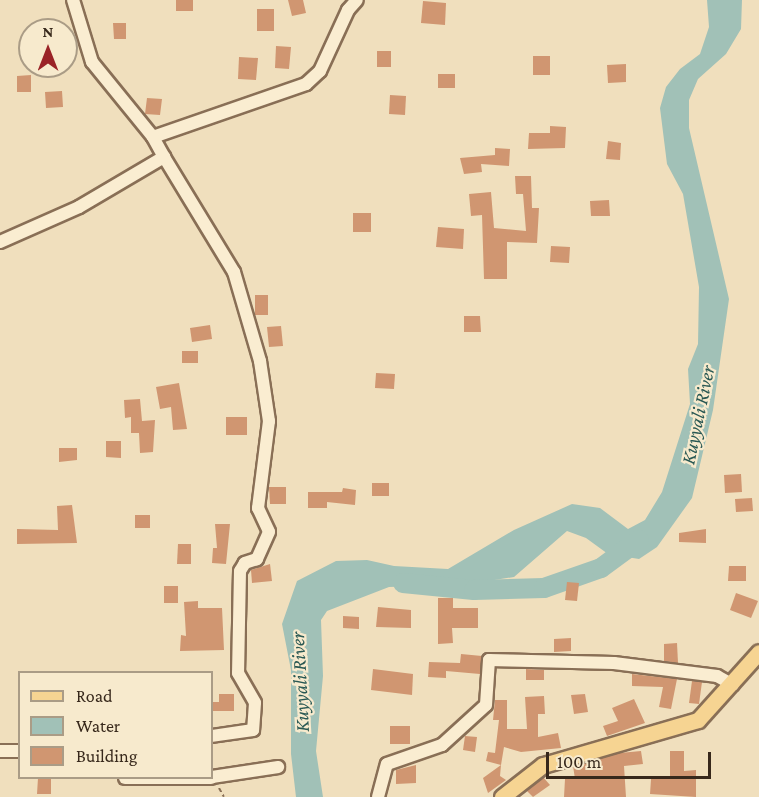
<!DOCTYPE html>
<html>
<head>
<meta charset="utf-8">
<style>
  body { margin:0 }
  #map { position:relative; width:759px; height:797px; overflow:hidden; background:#f0dfbd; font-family:"Crimson Pro",serif }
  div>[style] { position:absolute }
  .water>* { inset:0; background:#a1c1b7 }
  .river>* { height:20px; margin:-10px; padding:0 10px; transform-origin:10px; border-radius:10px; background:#a1c1b7 }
  .building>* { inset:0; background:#d09671 }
  .path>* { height:2px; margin-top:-1px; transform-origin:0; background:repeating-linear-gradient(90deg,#896f56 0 4.5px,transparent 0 7.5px) }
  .roads { filter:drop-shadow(2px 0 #896f56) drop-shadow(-2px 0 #896f56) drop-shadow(0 2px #896f56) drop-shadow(0 -2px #896f56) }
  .minor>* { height:12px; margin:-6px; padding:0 6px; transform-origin:6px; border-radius:6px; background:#faedd1 }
  .major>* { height:15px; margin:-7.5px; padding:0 7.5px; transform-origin:7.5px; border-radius:7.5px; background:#f6d492 }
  span { translate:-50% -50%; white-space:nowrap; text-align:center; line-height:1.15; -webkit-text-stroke:4.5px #f7eacd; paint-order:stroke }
  .water-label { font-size:20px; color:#295853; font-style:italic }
  .legend { position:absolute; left:18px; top:671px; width:195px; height:108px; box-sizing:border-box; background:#f7eacd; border:2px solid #aa9c86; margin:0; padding:8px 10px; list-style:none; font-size:18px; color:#37281b }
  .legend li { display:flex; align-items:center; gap:12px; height:30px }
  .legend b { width:30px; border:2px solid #aa9c86 }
  .north { position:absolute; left:18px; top:18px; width:60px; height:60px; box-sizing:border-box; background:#f7eacd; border:2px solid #aa9c86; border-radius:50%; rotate:0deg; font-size:16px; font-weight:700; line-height:24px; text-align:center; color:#37281b }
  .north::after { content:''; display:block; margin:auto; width:21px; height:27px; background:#9a2327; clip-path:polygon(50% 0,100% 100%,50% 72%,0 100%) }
  .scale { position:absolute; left:546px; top:752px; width:165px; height:27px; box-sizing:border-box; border:3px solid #37281b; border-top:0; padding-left:8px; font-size:18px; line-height:21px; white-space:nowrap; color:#37281b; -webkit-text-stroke:4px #f7eacd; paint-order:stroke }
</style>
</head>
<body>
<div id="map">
  <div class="water">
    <div style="clip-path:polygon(707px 0,742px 0,741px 29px,726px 54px,698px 79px,689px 100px,689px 128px,729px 299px,713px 410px,692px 498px,657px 547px,639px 559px,608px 554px,586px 538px,567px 531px,514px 577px,469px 584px,389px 587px,327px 611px,321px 620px,323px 676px,316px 751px,323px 797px,296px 797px,291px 754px,291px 670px,282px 624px,297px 581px,336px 561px,367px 560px,394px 566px,448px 569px,514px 530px,572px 504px,600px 508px,628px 529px,645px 520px,662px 492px,690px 404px,688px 369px,698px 344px,699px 287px,683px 194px,667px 164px,660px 108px,666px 87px,680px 69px,700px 54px,709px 27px)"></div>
  </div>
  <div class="river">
    <div style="left:403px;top:583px;width:71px;rotate:5.6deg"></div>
    <div style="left:474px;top:590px;width:70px;rotate:-1.6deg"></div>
    <div style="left:544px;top:588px;width:60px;rotate:-19.3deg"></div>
    <div style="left:601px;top:568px;width:47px;rotate:-36.4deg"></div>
  </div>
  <div class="building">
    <div style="clip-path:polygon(176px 0,193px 0,193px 11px,176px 11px)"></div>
    <div style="clip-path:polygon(288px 0,303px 0,306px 13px,292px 16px)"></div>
    <div style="clip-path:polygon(423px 1px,446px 3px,445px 25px,421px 23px)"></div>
    <div style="clip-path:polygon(257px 9px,274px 9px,274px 31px,257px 31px)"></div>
    <div style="clip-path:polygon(113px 23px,126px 23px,126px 39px,114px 39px)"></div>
    <div style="clip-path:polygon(276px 46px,291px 47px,289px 69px,275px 68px)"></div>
    <div style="clip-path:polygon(377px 51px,391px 51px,391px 67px,377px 67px)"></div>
    <div style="clip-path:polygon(533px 56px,550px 56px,550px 75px,533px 75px)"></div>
    <div style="clip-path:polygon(239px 57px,258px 58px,256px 80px,238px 79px)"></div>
    <div style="clip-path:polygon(626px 64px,626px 82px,608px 83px,607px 65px)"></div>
    <div style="clip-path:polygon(438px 74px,455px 74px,455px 88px,438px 88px)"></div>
    <div style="clip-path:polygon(31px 75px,31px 92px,17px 92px,17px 76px)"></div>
    <div style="clip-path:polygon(62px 91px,63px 107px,46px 108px,45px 92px)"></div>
    <div style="clip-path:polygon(390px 95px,406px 96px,405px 115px,389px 114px)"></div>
    <div style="clip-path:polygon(147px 98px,162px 99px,160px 115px,145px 114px)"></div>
    <div style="clip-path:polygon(550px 126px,566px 127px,565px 148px,528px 149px,529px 133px,550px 133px)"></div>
    <div style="clip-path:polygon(608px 141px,621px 143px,620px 160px,606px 159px)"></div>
    <div style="clip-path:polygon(495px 148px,510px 149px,509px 166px,481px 164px,482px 172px,464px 174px,460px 158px,495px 155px)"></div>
    <div style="clip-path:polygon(515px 176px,531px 176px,532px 208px,539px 208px,537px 243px,507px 242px,507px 279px,484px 279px,482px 215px,471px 216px,469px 194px,491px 192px,494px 228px,526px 231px,523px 194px,516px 194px)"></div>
    <div style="clip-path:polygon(609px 200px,610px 216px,591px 216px,590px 201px)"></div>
    <div style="clip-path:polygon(353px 213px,371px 213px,371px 232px,353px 232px)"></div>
    <div style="clip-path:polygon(438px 227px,464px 229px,463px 249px,436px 247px)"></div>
    <div style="clip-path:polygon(551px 246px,570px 247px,569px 263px,550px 262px)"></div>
    <div style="clip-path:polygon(255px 295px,268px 295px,268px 315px,255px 315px)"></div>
    <div style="clip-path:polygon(464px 316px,480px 316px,481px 332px,464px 332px)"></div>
    <div style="clip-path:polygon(210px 325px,212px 339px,192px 342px,190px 328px)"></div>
    <div style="clip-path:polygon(281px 326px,283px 346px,269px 347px,267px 327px)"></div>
    <div style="clip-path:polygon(182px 351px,198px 351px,198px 363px,182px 363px)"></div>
    <div style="clip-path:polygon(376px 373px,395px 374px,394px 389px,375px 388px)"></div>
    <div style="clip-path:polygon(179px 383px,187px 429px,173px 430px,171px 407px,160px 409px,156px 387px)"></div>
    <div style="clip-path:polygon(140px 399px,142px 421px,155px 420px,153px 452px,140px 453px,139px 433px,131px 433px,131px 417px,125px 418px,124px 400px)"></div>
    <div style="clip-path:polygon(226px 417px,247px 417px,247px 435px,226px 435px)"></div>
    <div style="clip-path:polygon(106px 441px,121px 441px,121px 458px,106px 457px)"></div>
    <div style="clip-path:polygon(59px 448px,77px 448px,77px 460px,59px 462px)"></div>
    <div style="clip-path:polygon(741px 474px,742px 492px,725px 493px,724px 475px)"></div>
    <div style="clip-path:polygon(372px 483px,389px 483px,389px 496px,372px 496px)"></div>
    <div style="clip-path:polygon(269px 487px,286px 487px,286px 504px,270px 504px)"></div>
    <div style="clip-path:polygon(343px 488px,356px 490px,355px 505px,327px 502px,327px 508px,308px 508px,308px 492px,342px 492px)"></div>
    <div style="clip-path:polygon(752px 498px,753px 511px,736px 512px,735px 499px)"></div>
    <div style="clip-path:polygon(72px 505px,77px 543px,17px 544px,17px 529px,58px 530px,57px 506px)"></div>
    <div style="clip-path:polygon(135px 515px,150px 515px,150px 528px,135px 528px)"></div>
    <div style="clip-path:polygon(215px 524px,230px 524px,226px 564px,212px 563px,213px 548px,217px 548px)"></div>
    <div style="clip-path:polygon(706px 529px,706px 543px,679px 542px,679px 533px)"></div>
    <div style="clip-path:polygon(178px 544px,191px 544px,191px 564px,177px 564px)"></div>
    <div style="clip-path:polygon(270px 564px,272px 581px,252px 583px,251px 570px)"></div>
    <div style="clip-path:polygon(729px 566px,746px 566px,746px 581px,728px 581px)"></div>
    <div style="clip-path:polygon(567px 582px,579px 583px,577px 601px,565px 600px)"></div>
    <div style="clip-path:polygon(164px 586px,178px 586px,178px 603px,164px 603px)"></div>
    <div style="clip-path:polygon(736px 593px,758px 601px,751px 618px,730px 610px)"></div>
    <div style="clip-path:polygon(438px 598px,453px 598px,453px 608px,478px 608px,478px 628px,452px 628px,453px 643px,438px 644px)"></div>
    <div style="clip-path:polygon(198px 601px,198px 608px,222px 608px,224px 650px,180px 651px,181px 635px,186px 636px,184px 602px)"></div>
    <div style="clip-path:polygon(378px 607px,411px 610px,411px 628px,376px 627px)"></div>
    <div style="clip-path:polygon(343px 616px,359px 617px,359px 629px,343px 628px)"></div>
    <div style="clip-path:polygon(571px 638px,571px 651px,554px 652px,554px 639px)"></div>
    <div style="clip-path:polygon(677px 643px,678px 663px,664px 661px,664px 644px)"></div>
    <div style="clip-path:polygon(461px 654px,482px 656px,480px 674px,446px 671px,446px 678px,428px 677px,429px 662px,460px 663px)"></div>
    <div style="clip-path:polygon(373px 669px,413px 674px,412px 695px,371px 690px)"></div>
    <div style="clip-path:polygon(526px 669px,544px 670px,544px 680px,526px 680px)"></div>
    <div style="clip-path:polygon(632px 674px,677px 679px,671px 709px,659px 707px,663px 687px,632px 686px)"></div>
    <div style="clip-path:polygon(692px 681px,702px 682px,699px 704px,689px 703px)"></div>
    <div style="clip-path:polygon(219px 694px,234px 694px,234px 711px,212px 711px,212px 702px,219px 702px)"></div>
    <div style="clip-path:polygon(585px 694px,588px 712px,574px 714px,571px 695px)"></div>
    <div style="clip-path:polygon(544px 696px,545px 714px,538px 714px,538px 737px,558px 733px,561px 748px,521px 752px,504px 747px,501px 765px,486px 761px,488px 752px,495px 753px,499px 720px,493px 720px,495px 700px,507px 700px,507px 729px,527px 729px,525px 697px)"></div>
    <div style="clip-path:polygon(634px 699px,645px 723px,607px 736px,603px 726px,618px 721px,612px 708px)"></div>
    <div style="clip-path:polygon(390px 726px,410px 726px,410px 744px,390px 744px)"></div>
    <div style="clip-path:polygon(465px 736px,477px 737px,475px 752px,463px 750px)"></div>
    <div style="clip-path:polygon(641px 751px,643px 764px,624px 766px,626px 797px,564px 797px,565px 779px,575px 779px,573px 766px,620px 753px)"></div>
    <div style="clip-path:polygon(670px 751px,684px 751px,684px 771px,696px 770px,696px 797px,650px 794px,651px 779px,670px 779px)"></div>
    <div style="clip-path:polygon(416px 765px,416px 783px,396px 784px,396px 770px)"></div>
    <div style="clip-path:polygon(501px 765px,500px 776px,506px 780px,488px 793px,483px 778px)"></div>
    <div style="clip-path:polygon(543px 777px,550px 785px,533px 797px,526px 790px)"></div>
    <div style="clip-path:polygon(38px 778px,51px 779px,51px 794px,37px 794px)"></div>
  </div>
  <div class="path">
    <div style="left:219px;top:788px;width:10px;rotate:61deg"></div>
  </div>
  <div class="roads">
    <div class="minor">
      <div style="left:153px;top:137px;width:162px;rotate:-19.1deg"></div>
      <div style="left:306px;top:84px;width:19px;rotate:-43deg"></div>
      <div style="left:320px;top:71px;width:67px;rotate:-65.3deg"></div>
      <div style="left:348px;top:10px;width:13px;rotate:-48deg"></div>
      <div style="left:164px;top:157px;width:135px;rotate:58.7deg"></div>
      <div style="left:234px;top:272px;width:93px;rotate:73.7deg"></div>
      <div style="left:260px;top:361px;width:61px;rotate:81.5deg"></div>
      <div style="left:269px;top:421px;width:88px;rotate:97.2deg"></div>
      <div style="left:258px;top:508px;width:26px;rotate:65deg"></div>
      <div style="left:269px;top:532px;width:30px;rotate:114deg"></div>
      <div style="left:257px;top:559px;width:13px;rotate:162deg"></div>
      <div style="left:245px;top:563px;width:9px;rotate:122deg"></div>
      <div style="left:240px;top:571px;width:102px;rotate:91.1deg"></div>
      <div style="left:238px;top:673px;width:34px;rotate:60deg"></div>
      <div style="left:255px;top:703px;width:27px;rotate:94deg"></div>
      <div style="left:253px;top:730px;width:41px;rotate:171.7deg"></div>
      <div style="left:0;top:242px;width:86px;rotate:-23.9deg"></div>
      <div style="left:79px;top:207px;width:99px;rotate:-30.5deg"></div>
      <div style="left:164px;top:157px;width:23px;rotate:-119deg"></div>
      <div style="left:153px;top:137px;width:97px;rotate:-129.1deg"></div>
      <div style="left:92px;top:62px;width:65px;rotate:-107deg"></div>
      <div style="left:0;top:751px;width:20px"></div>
      <div style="left:212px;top:777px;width:67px;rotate:-8.6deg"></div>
      <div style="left:125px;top:778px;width:86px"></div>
      <div style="left:378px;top:797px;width:34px;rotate:-75deg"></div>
      <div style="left:387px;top:764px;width:58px;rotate:-19.1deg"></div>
      <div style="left:442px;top:745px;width:59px;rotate:-42.3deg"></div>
      <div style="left:486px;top:705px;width:45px;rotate:-86.2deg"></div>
      <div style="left:489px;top:660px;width:125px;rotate:1.4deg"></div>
      <div style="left:614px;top:663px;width:104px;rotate:7.2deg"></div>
      <div style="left:717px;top:676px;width:18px;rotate:29deg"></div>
    </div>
    <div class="major">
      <div style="left:502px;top:797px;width:52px;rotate:-38deg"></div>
      <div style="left:543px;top:765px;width:161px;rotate:-16.2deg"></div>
      <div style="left:698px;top:720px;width:91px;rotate:-48.1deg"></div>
    </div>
  </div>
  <div class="water-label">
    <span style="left:698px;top:415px;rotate:-78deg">Kuyyali River</span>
    <span style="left:300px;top:682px;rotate:-93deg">Kuyyali River</span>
  </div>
  <ul class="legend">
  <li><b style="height:8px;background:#f6d492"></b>Road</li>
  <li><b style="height:16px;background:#a1c1b7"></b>Water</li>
  <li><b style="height:16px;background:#d09671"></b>Building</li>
  </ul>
  <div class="north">N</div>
  <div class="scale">100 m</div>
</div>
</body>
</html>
